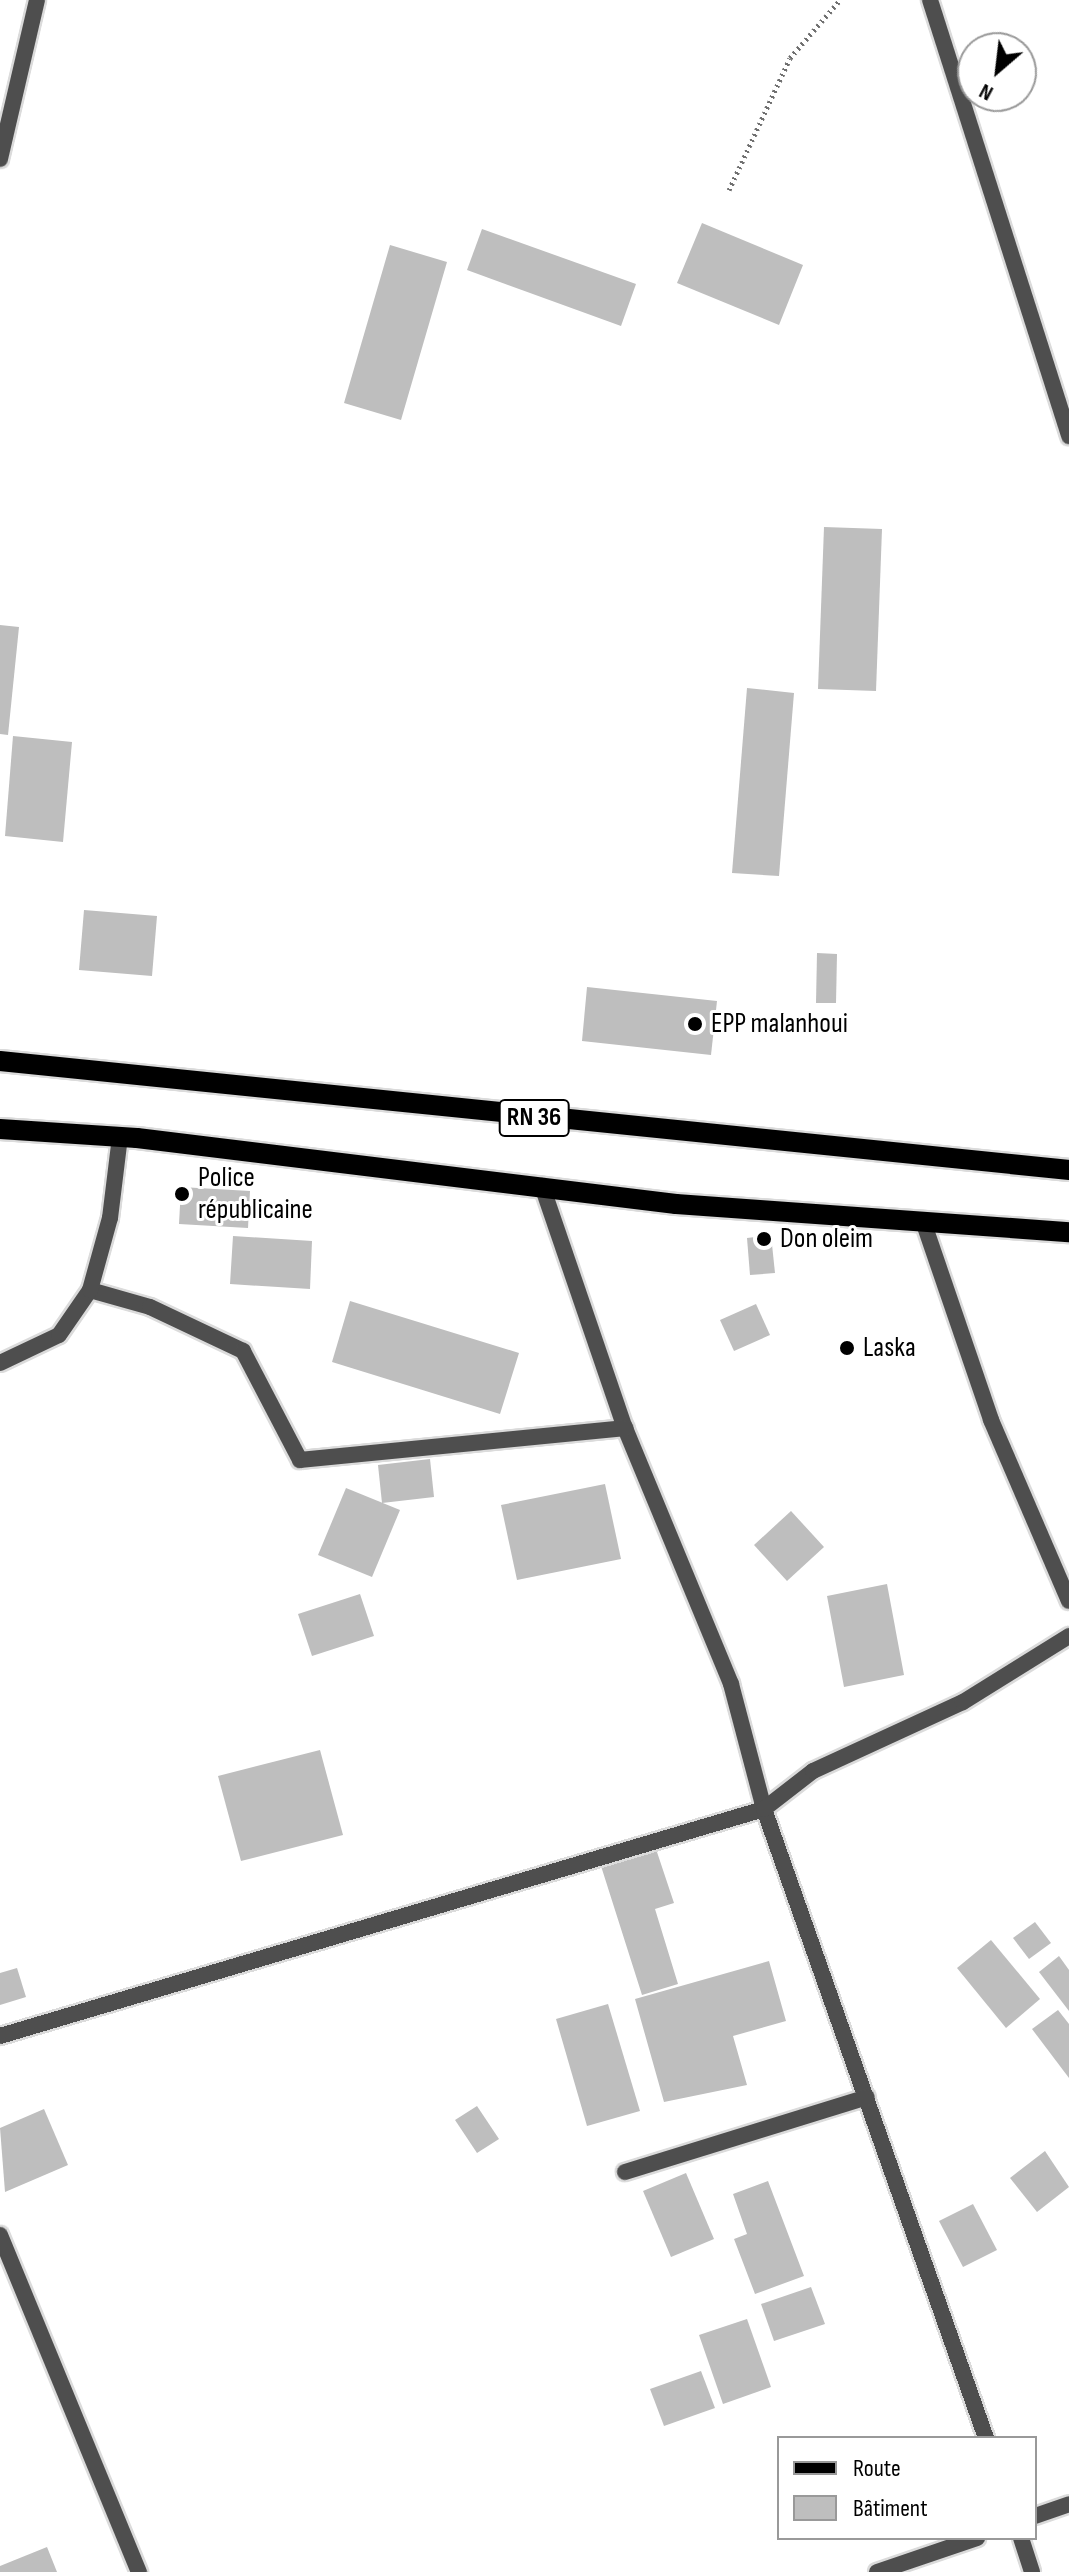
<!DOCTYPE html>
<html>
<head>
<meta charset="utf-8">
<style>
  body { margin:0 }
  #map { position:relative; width:1069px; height:2572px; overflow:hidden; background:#fff; font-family:"Sofia Sans Condensed",sans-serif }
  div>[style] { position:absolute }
  .building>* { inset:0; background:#bebebe }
  .path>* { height:5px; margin-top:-2.5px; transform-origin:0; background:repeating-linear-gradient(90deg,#707070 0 2px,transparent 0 6px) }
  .roads { filter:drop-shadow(2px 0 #dbdbdb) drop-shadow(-2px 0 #dbdbdb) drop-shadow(0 2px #dbdbdb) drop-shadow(0 -2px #dbdbdb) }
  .minor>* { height:16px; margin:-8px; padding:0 8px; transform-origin:8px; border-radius:8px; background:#4e4e4e }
  .primary>* { height:20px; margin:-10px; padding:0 10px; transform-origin:10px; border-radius:10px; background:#000 }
  .dots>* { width:22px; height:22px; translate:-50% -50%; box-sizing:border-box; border:4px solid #fff; border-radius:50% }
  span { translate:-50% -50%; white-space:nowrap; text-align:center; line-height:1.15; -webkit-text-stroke:6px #fff; paint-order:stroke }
  .shield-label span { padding:2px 6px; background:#fff; border:2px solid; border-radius:6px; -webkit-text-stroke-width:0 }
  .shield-label { font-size:26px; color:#000; font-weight:700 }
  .poi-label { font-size:28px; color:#000 }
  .left { translate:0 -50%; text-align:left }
  .legend { position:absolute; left:777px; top:2436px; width:260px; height:104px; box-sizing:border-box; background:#fff; border:2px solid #999; margin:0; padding:10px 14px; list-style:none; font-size:24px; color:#000 }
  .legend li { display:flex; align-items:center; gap:16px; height:40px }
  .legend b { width:40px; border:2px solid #999 }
  .north { position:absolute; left:957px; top:32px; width:80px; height:80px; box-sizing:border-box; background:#fff; border:2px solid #999; border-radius:50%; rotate:208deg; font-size:22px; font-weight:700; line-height:32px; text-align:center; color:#000 }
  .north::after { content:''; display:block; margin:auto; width:28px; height:36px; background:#000; clip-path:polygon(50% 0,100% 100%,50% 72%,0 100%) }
</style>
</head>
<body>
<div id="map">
  <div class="building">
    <div style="clip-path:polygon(702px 223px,803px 265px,779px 325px,677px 283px)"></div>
    <div style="clip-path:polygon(482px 229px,636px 284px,621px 326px,467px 270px)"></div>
    <div style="clip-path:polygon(390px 245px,447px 262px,401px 420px,344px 403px)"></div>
    <div style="clip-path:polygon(824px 527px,882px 529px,876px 691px,818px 689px)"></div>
    <div style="clip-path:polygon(0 625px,19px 627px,8px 735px,0 734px)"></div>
    <div style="clip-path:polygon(747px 688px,794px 693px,779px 876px,732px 873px)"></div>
    <div style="clip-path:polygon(13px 736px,72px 742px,63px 842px,5px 836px)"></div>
    <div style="clip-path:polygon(84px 910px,157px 916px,152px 976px,79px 970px)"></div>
    <div style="clip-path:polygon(817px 953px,837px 954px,836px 1003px,816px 1003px)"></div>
    <div style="clip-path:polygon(587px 987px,717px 1001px,711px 1055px,582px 1041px)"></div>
    <div style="clip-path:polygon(181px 1187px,250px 1191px,248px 1228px,179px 1224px)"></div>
    <div style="clip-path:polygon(771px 1235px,775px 1273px,750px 1275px,747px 1238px)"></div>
    <div style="clip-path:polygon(233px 1236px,312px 1241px,310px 1289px,230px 1284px)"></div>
    <div style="clip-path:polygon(350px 1301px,519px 1353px,500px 1414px,332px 1362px)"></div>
    <div style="clip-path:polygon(756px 1304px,770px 1335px,734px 1351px,720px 1320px)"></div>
    <div style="clip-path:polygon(430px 1459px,434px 1497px,382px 1503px,378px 1465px)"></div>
    <div style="clip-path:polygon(605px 1484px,621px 1559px,517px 1580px,501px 1505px)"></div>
    <div style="clip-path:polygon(346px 1488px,400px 1510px,372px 1577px,318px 1555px)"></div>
    <div style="clip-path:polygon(791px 1511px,824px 1547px,787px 1581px,754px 1545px)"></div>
    <div style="clip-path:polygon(887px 1584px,904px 1675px,844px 1687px,827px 1596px)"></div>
    <div style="clip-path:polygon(360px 1594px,374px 1636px,312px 1656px,298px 1614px)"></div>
    <div style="clip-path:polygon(320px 1750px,343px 1835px,241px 1861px,218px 1776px)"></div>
    <div style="clip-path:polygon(656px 1849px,674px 1903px,655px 1909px,678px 1984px,642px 1995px,601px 1866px)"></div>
    <div style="clip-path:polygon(1035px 1922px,1051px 1943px,1029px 1959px,1013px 1938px)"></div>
    <div style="clip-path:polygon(991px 1940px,1040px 1999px,1006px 2028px,957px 1968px)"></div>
    <div style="clip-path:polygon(1059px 1956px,1069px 1970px,1069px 2011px,1039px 1972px)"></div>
    <div style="clip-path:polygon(769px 1961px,786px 2021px,733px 2036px,747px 2085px,664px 2102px,635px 1999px)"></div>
    <div style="clip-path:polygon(17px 1968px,26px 1997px,0 2005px,0 1973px)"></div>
    <div style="clip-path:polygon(608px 2004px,640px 2111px,587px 2126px,556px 2019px)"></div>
    <div style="clip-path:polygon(1058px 2010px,1069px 2024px,1069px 2078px,1032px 2029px)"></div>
    <div style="clip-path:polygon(477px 2106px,499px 2139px,477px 2153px,455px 2120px)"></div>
    <div style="clip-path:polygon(44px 2109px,68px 2165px,5px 2192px,0 2128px)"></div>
    <div style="clip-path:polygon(1045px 2151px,1069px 2187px,1037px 2212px,1010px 2178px)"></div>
    <div style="clip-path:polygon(686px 2173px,714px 2239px,671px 2257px,643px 2191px)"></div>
    <div style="clip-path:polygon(768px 2181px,804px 2276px,755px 2294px,734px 2239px,747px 2234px,733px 2194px)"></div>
    <div style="clip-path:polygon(973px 2204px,997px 2250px,963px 2267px,939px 2221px)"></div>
    <div style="clip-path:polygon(811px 2287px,825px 2324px,774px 2341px,761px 2304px)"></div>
    <div style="clip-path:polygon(747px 2319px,771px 2387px,723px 2404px,699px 2335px)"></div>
    <div style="clip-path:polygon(701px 2371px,715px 2408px,664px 2426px,650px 2389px)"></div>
    <div style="clip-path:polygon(47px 2547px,57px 2572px,0 2572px,0 2566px)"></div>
  </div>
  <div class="path">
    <div style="left:729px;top:190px;width:145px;rotate:-65.2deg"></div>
    <div style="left:790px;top:58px;width:77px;rotate:-49.2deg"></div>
  </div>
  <div class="roads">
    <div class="minor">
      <div style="left:930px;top:0;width:458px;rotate:72.3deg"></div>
      <div style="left:0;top:159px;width:163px;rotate:-76.9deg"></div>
      <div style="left:542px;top:1186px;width:256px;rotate:71.1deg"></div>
      <div style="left:625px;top:1428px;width:277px;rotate:67.5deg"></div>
      <div style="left:731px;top:1684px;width:129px;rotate:75.2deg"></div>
      <div style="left:764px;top:1809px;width:667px;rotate:70.56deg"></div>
      <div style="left:923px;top:1221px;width:210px;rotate:71.1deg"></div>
      <div style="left:991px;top:1420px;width:197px;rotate:66.7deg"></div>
      <div style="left:90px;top:1290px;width:62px;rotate:15.8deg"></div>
      <div style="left:150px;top:1307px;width:103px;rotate:25.3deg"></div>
      <div style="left:243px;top:1351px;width:123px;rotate:62.4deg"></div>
      <div style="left:300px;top:1460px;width:327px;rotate:-5.6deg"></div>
      <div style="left:0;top:1363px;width:65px;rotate:-25.4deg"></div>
      <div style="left:59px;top:1335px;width:55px;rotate:-55.4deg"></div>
      <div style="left:90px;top:1290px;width:75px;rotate:-74.5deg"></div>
      <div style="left:110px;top:1218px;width:82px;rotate:-83deg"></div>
      <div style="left:0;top:2036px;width:797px;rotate:-16.55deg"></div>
      <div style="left:764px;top:1809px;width:62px;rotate:-37.8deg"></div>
      <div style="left:813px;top:1771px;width:165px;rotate:-24.7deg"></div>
      <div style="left:963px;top:1702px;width:125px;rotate:-31.9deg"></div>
      <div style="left:625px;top:2172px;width:253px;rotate:-17.2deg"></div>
      <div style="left:0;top:2235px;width:365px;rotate:67.6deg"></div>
      <div style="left:1035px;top:2516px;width:36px;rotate:-19deg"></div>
      <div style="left:1021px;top:2538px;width:36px;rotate:72deg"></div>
      <div style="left:877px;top:2572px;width:106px;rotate:-18.8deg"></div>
    </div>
    <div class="primary">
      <div style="left:0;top:1061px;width:1075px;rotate:5.82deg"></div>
      <div style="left:0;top:1129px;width:137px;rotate:3.8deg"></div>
      <div style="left:137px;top:1138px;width:543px;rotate:6.98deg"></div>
      <div style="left:676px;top:1204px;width:394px;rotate:4.1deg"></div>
    </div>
  </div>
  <div class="dots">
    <div style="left:695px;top:1024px;background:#000"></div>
    <div style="left:182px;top:1194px;background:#000"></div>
    <div style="left:764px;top:1239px;background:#000"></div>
    <div style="left:847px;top:1348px;background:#000"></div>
  </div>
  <div class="shield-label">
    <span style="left:534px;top:1118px">RN 36</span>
  </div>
  <div class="poi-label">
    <span class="left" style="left:711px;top:1024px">EPP malanhoui</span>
    <span class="left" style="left:198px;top:1194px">Police<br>républicaine</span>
    <span class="left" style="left:780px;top:1239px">Don oleim</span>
    <span class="left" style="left:863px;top:1348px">Laska</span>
  </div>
  <ul class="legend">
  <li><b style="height:10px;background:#000"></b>Route</li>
  <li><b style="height:22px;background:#bebebe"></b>Bâtiment</li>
  </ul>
  <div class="north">N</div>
</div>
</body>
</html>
